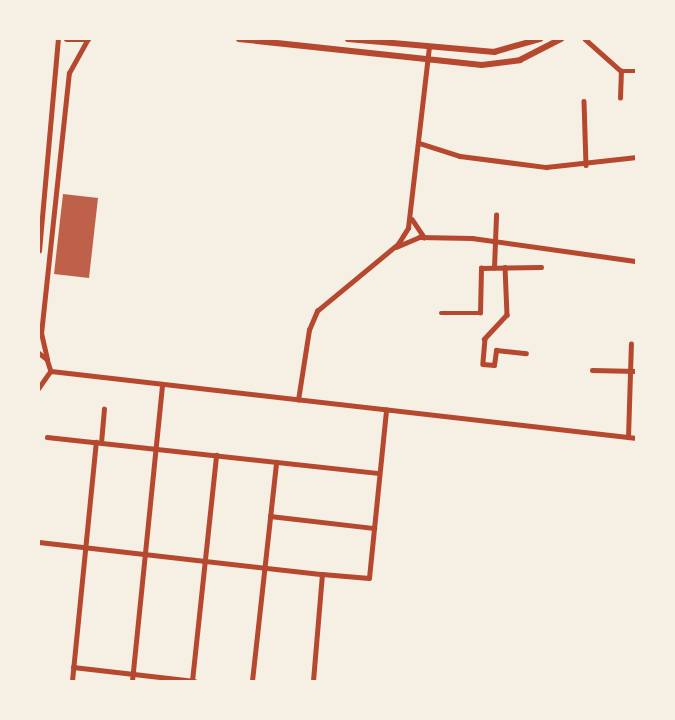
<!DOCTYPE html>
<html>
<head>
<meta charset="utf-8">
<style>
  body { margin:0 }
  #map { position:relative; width:675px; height:720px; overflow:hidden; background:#f6efe4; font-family:Overpass,sans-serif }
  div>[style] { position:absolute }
  .building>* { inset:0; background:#bf614a }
  .minor>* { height:4.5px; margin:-2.25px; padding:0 2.25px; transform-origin:2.25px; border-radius:2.25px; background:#b5482f }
  .tertiary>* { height:5.5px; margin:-2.75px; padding:0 2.75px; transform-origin:2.75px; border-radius:2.75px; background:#b5482f }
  span { translate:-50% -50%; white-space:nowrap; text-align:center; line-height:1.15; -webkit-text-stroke:4.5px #f6efe4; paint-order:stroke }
  .frame { position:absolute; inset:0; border:40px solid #f6efe4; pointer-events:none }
</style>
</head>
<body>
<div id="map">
  <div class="building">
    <div style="clip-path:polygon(63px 194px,98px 198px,89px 278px,54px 274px)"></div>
  </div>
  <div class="minor">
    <div style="left:585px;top:39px;width:48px;rotate:41.6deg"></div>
    <div style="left:620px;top:98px;width:27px;rotate:-88deg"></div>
    <div style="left:621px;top:71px;width:15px"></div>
    <div style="left:584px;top:101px;width:64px;rotate:88.2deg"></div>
    <div style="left:419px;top:143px;width:43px;rotate:17.6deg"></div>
    <div style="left:460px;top:156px;width:87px;rotate:7.3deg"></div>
    <div style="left:546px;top:167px;width:91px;rotate:-6.3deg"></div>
    <div style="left:412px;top:219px;width:22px;rotate:56deg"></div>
    <div style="left:396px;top:247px;width:25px;rotate:-23deg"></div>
    <div style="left:419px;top:237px;width:53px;rotate:1.1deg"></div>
    <div style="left:472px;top:238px;width:166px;rotate:8deg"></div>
    <div style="left:39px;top:251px;width:213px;rotate:-84.9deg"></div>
    <div style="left:505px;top:267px;width:48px;rotate:87.6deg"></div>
    <div style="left:507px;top:315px;width:33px;rotate:133deg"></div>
    <div style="left:485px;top:339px;width:25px;rotate:95deg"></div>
    <div style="left:483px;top:364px;width:11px;rotate:5deg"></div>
    <div style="left:494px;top:365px;width:15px;rotate:-82deg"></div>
    <div style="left:496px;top:350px;width:30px;rotate:6deg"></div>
    <div style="left:494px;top:268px;width:53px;rotate:-87.8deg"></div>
    <div style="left:441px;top:313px;width:39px"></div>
    <div style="left:480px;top:313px;width:45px;rotate:-88.7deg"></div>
    <div style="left:481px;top:268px;width:60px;rotate:-1deg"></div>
    <div style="left:39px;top:353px;width:10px;rotate:37deg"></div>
    <div style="left:47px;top:359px;width:13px;rotate:72deg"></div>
    <div style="left:51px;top:371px;width:21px;rotate:125deg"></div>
    <div style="left:47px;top:359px;width:26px;rotate:-103deg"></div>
    <div style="left:41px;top:334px;width:262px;rotate:-83.9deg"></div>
    <div style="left:69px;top:73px;width:39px;rotate:-61deg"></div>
    <div style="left:592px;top:370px;width:44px;rotate:1.3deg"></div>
    <div style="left:51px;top:371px;width:589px;rotate:6.53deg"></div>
    <div style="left:298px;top:400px;width:71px;rotate:-81.1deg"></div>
    <div style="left:309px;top:330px;width:21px;rotate:-67deg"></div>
    <div style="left:317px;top:311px;width:105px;rotate:-39.6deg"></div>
    <div style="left:398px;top:244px;width:19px;rotate:-58deg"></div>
    <div style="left:408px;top:228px;width:182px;rotate:-83.4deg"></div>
    <div style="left:47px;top:437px;width:334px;rotate:6.2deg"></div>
    <div style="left:628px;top:437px;width:93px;rotate:-88.2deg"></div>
    <div style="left:101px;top:443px;width:34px;rotate:-85deg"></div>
    <div style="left:270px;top:516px;width:105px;rotate:6.6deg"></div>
    <div style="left:39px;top:542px;width:285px;rotate:6.5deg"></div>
    <div style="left:73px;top:667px;width:122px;rotate:6.6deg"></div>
    <div style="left:72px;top:681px;width:240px;rotate:-84.3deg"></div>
    <div style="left:132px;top:681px;width:298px;rotate:-84.2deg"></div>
    <div style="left:192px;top:681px;width:227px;rotate:-83.9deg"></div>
    <div style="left:252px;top:681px;width:220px;rotate:-83.7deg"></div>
    <div style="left:313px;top:681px;width:107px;rotate:-85.2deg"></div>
    <div style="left:322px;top:574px;width:47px;rotate:4.9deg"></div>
    <div style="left:369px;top:578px;width:169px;rotate:-84.2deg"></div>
  </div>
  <div class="tertiary">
    <div style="left:67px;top:39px;width:21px"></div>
    <div style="left:239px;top:39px;width:244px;rotate:6.1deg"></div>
    <div style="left:482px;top:65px;width:38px;rotate:-7deg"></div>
    <div style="left:520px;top:60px;width:46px;rotate:-27.1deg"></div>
    <div style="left:348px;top:39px;width:147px;rotate:5.1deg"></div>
    <div style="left:494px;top:52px;width:48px;rotate:-15.8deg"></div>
  </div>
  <div class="frame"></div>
</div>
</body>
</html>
